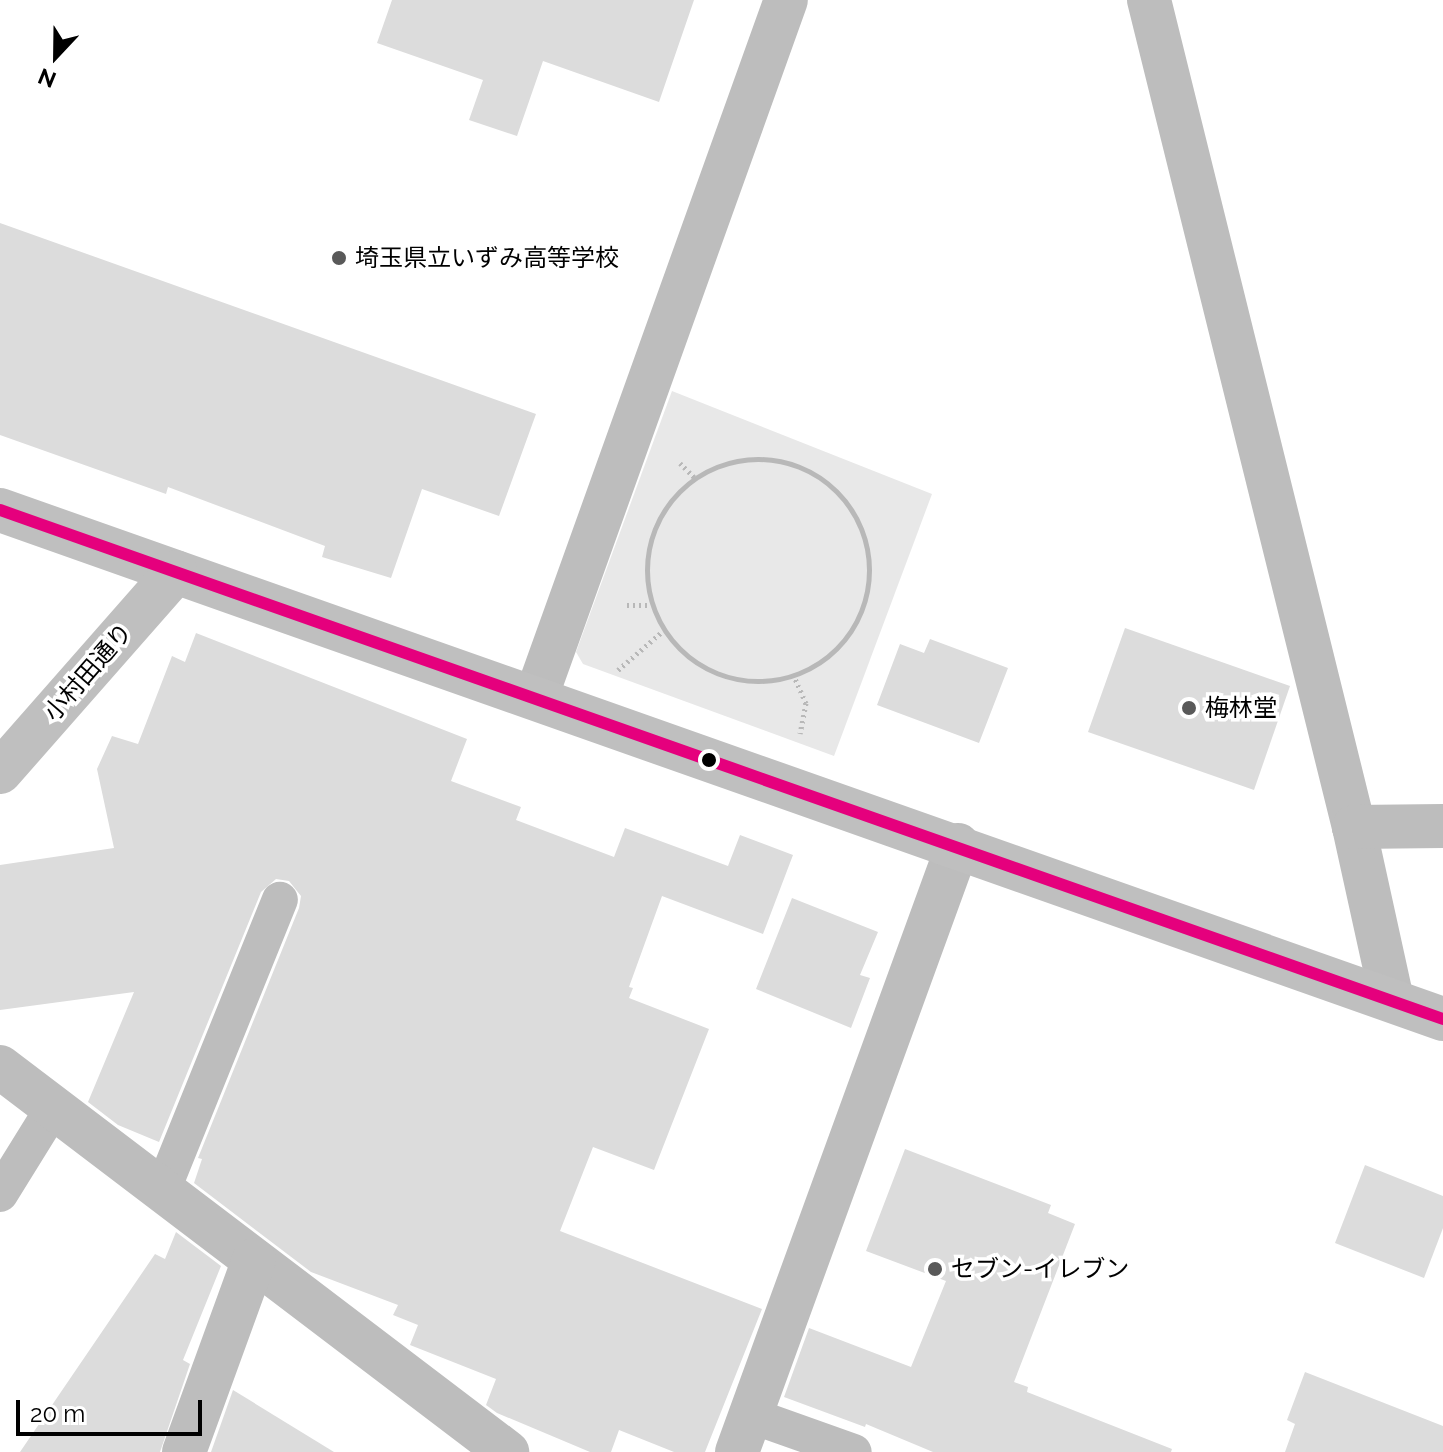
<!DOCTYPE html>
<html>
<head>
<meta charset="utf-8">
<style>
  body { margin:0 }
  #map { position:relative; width:1443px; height:1452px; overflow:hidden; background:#fff; font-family:Raleway,"Noto Sans JP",sans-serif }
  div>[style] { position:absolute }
  .green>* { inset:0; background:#e8e8e8 }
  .building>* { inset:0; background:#dcdcdc }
  .path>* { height:5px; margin-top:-2.5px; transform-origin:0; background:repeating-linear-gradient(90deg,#b8b8b8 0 2px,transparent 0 6px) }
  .path>.ring { margin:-2.5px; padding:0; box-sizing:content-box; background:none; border:5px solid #b8b8b8; border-radius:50% }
  .lane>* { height:36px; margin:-18px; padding:0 18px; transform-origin:18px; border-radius:18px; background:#bdbdbd }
  .street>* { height:44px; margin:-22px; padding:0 22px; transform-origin:22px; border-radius:22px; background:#bdbdbd }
  .secondary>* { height:44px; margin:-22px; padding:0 22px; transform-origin:22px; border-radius:22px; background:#bfbfbf }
  .bus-1>* { height:12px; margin:-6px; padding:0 6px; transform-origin:6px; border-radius:6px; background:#e5007d }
  .dots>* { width:22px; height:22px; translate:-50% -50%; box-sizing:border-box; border:4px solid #fff; border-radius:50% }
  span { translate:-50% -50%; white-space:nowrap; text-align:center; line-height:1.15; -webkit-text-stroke:7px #fff; paint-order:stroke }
  .poi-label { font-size:24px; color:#000 }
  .left { translate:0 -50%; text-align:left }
  .street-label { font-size:24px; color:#000 }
  .north { position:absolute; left:16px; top:16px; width:80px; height:80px; -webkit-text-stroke:6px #fff; paint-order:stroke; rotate:202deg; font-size:22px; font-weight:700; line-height:32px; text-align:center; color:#000 }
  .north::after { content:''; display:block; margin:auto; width:28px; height:36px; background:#000; clip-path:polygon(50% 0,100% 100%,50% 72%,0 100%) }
  .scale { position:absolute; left:16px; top:1400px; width:186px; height:36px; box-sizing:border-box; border:4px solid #000; border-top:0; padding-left:10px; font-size:24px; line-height:28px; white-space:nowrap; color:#000; -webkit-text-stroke:6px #fff; paint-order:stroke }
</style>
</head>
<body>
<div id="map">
  <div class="green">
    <div style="clip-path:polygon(672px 391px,932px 494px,834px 756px,583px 664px,576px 652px)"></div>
  </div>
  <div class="building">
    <div style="clip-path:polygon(392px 0,694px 0,659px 102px,543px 61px,517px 136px,469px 120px,483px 80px,377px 43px)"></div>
    <div style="clip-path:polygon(0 223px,536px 414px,499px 516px,422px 489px,391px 578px,322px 557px,325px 546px,168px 487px,166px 494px,0 435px)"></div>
    <div style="clip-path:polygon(1125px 628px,1290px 686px,1254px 790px,1088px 732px)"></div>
    <div style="clip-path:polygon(196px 633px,467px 739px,451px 781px,521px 807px,516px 820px,614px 857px,625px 828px,728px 866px,740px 835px,793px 855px,763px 934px,662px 896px,629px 987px,633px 988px,629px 998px,709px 1029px,654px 1170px,593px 1147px,560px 1231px,762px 1309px,705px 1452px,674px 1452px,619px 1430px,611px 1452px,590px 1452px,497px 1413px,486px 1405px,496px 1379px,410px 1345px,418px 1325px,393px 1315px,398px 1305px,311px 1272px,194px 1183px,202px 1159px,198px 1158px,299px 908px,301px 896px,289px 881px,276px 879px,261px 892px,159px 1142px,118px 1125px,88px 1102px,134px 992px,0 1010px,0 865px,114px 848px,97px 769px,112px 736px,138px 744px,172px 656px,185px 662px)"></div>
    <div style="clip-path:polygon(930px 639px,1008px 668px,979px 743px,877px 705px,900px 644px,924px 653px)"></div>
    <div style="clip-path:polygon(792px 898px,878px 932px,860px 975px,870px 978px,851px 1028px,756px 989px)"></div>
    <div style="clip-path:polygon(905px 1149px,1051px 1205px,1048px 1213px,1075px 1224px,1014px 1382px,1028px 1387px,1027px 1392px,1172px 1449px,1171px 1452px,933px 1452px,866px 1424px,865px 1427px,784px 1397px,809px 1328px,911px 1367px,946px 1281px,866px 1251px)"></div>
    <div style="clip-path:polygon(1365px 1165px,1443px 1196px,1443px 1228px,1424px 1278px,1335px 1243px)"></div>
    <div style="clip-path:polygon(176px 1232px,221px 1266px,183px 1360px,190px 1364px,160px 1452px,20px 1452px,155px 1254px,165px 1259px)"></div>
    <div style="clip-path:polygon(1305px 1372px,1443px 1426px,1443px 1452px,1285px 1452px,1295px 1424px,1287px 1420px)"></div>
    <div style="clip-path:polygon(233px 1390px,334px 1452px,211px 1452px)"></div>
  </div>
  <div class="path">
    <div class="ring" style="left:647px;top:459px;width:217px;height:217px"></div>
    <div style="left:680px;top:463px;width:23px;rotate:45deg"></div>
    <div style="left:627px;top:605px;width:23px"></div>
    <div style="left:618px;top:670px;width:60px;rotate:-40.9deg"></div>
    <div style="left:793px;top:674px;width:32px;rotate:66deg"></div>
    <div style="left:806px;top:703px;width:31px;rotate:101deg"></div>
  </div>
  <div class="lane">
    <div style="left:163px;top:1189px;width:312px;rotate:-68deg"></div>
    <div style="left:0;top:1194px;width:102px;rotate:-58.2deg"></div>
    <div style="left:750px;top:1415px;width:110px;rotate:19.6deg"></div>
  </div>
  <div class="street">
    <div style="left:1149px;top:0;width:852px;rotate:76.08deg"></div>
    <div style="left:1354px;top:827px;width:177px;rotate:77.6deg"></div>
    <div style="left:536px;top:697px;width:740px;rotate:-70.27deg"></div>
    <div style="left:1354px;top:827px;width:89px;rotate:-0.6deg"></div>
    <div style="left:0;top:1067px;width:637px;rotate:37.21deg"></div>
    <div style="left:184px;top:1452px;width:204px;rotate:-70deg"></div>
    <div style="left:737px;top:1452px;width:646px;rotate:-69.99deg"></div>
  </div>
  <div class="secondary">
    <div style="left:0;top:510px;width:1530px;rotate:19.43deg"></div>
    <div style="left:0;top:772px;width:266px;rotate:-48.7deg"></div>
  </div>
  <div class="bus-1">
    <div style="left:0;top:510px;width:1530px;rotate:19.43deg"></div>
  </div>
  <div class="dots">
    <div style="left:339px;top:258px;background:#595959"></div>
    <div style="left:1189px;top:708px;background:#595959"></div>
    <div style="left:709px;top:760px;background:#000"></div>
    <div style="left:935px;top:1269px;background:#595959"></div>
  </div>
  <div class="poi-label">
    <span class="left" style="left:355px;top:258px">埼玉県立いずみ高等学校</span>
    <span class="left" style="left:1205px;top:708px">梅林堂</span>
    <span class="left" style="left:951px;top:1269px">セブン-イレブン</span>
  </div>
  <div class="street-label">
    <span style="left:88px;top:672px;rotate:-49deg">小村田通り</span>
  </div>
  <div class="north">N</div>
  <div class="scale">20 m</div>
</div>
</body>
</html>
